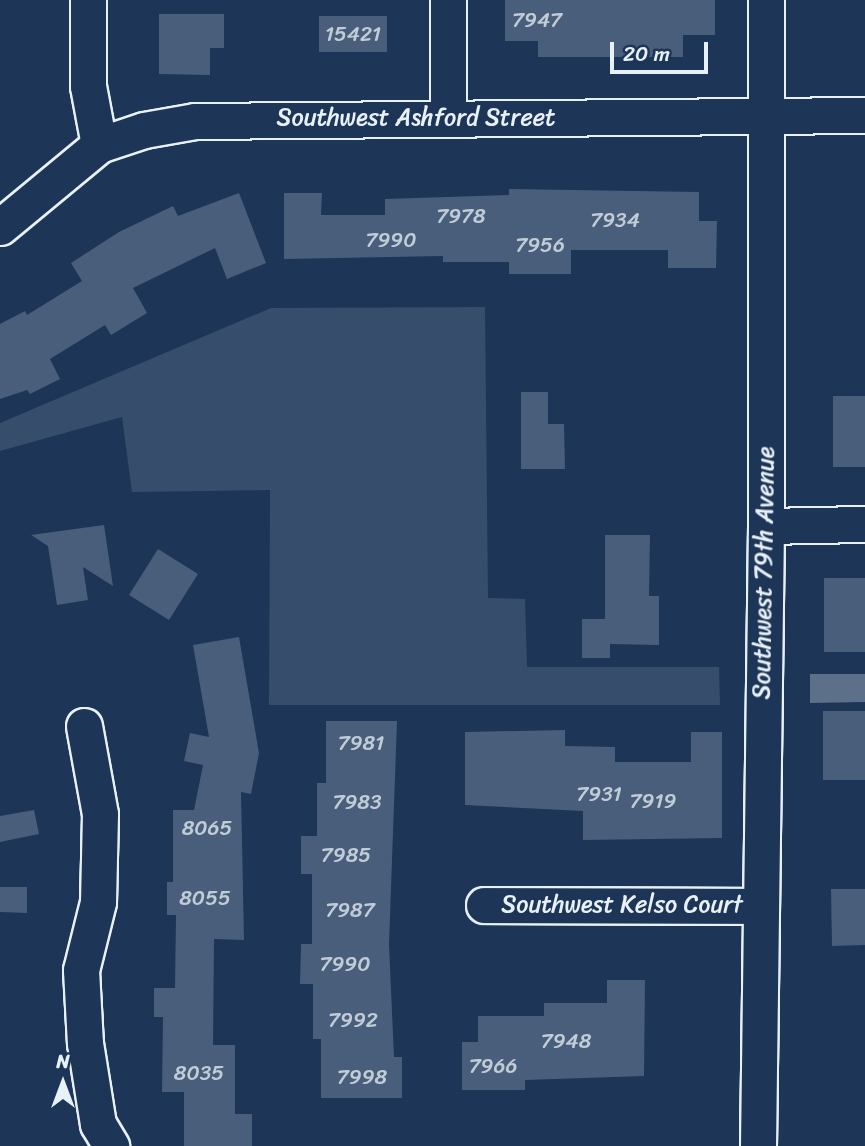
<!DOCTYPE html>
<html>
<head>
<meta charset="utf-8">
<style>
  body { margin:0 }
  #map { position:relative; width:865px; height:1146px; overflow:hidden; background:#1d3557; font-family:Sriracha,sans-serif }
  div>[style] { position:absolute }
  .green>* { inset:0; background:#374d6c }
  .water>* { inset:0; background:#5d7089 }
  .building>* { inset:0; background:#495e7a }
  .roads { filter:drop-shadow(2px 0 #e8f1f8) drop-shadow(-2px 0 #e8f1f8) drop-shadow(0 2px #e8f1f8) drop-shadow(0 -2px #e8f1f8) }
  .minor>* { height:35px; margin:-17.5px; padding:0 17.5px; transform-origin:17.5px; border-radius:17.5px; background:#1d3557 }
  span { translate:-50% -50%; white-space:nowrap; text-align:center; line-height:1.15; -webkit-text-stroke:5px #1d3557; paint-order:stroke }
  .number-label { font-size:21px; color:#c0ccd8 }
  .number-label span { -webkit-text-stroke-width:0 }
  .street-label { font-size:24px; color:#e8f1f8 }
  .north { position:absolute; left:28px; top:1048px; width:70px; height:70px; -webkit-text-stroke:5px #1d3557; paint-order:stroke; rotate:0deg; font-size:19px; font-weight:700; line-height:28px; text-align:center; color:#e8f1f8 }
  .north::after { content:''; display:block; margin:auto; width:24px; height:32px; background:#e8f1f8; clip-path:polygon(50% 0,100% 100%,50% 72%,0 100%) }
  .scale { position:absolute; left:610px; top:42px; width:98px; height:32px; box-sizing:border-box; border:4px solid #e8f1f8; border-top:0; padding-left:9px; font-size:21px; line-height:24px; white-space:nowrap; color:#e8f1f8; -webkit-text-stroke:5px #1d3557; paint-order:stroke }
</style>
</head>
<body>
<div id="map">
  <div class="green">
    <div style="clip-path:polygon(485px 307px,488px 598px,525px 599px,527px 667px,719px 667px,720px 705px,269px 705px,270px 490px,132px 492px,122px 417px,0 451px,0 423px,271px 308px)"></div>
  </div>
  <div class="water">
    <div style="clip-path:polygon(810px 674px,865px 674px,865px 702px,810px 703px)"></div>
  </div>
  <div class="building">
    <div style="clip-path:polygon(505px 0,715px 0,715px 35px,683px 35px,683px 57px,538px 57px,538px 41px,505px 41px)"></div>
    <div style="clip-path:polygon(159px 14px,224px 14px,224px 48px,210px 48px,210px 75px,159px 74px)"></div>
    <div style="clip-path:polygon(319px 16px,387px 16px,387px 52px,319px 52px)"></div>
    <div style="clip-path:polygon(509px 189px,699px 192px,699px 221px,717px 221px,716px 268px,668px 268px,668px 250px,571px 250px,571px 274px,509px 274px,509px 262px,443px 262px,443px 256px,284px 259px,284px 193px,322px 193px,321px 215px,385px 215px,385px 199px,509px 195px)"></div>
    <div style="clip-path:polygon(239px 193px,266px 263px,227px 279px,215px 248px,133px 288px,147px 313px,111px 335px,105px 325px,50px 359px,60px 379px,30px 394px,27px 390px,0 399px,0 324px,25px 311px,27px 315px,82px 281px,71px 263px,119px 232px,173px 206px,178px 216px)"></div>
    <div style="clip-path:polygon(521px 392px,548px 392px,548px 424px,564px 424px,565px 469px,521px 469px)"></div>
    <div style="clip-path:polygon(833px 396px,865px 396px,865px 467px,833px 467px)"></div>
    <div style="clip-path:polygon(104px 525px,113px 586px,83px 567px,88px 600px,57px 605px,48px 546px,31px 535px)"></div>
    <div style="clip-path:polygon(605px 535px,650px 535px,649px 596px,659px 596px,659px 645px,610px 644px,610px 658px,582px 658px,582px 619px,605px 619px)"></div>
    <div style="clip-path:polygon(158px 549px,198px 574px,169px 620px,129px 595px)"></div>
    <div style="clip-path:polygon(824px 578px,865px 578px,865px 652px,824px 652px)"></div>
    <div style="clip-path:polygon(239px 637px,259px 753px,251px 794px,241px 792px,244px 940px,214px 939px,213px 1045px,235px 1045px,235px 1114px,252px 1114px,252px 1146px,184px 1146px,184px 1092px,162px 1092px,163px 1017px,154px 1017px,154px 988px,175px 988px,176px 915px,167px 915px,167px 882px,173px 882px,173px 810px,194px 810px,203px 765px,184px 761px,190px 733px,209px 737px,193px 645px)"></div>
    <div style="clip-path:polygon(823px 711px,865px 711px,865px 780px,823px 780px)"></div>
    <div style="clip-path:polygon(326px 721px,397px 721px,389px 944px,394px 1057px,402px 1057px,402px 1098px,321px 1098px,321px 1039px,313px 1039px,313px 984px,300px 984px,301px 944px,312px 944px,312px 874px,301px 874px,301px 836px,317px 836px,317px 783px,326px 783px)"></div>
    <div style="clip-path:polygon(565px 730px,565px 746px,615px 747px,615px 762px,691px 762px,691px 732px,722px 732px,722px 838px,583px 840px,583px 811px,465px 805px,465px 732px)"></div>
    <div style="clip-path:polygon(34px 810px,39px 834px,0 842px,0 816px)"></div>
    <div style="clip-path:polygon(0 887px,27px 887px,27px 913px,0 912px)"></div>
    <div style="clip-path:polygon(831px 889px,865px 889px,865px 945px,832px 946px)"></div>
    <div style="clip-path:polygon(607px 980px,645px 980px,644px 1076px,525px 1080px,525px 1090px,462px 1090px,462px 1042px,478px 1042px,478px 1016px,544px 1016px,544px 1003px,607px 1003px)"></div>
  </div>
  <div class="roads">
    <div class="minor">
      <div style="left:88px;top:0;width:86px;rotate:90deg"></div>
      <div style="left:88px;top:86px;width:60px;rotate:79.4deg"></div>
      <div style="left:448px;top:117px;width:117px;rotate:-90deg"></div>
      <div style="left:0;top:227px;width:129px;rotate:-39.6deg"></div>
      <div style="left:99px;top:145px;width:47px;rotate:-18.4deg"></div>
      <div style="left:144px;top:130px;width:52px;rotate:-10deg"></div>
      <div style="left:195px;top:121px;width:670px;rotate:-0.51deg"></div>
      <div style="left:766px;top:526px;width:99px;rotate:-1.2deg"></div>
      <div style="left:84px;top:726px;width:89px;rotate:79.7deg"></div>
      <div style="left:100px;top:814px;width:88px;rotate:91.3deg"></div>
      <div style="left:98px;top:902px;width:70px;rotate:104deg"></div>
      <div style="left:81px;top:970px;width:73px;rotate:86.9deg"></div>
      <div style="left:85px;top:1043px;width:82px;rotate:80.9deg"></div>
      <div style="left:98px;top:1124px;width:26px;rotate:59deg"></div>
      <div style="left:484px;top:905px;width:275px;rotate:0.2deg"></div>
      <div style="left:758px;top:1146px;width:620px;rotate:-89.26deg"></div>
      <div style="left:766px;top:526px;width:526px;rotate:-90deg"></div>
    </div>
  </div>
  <div class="number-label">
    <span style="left:537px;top:20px">7947</span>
    <span style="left:353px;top:34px">15421</span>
    <span style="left:461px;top:216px">7978</span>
    <span style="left:615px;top:220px">7934</span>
    <span style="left:391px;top:240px">7990</span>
    <span style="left:540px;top:245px">7956</span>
    <span style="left:361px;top:743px">7981</span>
    <span style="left:599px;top:794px">7931</span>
    <span style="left:653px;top:801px">7919</span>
    <span style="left:357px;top:802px">7983</span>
    <span style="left:207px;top:828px">8065</span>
    <span style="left:346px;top:855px">7985</span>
    <span style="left:205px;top:898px">8055</span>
    <span style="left:350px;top:910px">7987</span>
    <span style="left:345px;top:964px">7990</span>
    <span style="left:353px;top:1020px">7992</span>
    <span style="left:566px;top:1041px">7948</span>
    <span style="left:493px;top:1066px">7966</span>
    <span style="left:199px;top:1073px">8035</span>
    <span style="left:362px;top:1077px">7998</span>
  </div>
  <div class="street-label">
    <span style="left:416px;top:118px">Southwest Ashford Street</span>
    <span style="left:764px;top:573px;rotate:-89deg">Southwest 79th Avenue</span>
    <span style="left:622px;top:905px">Southwest Kelso Court</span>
  </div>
  <div class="north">N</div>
  <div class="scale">20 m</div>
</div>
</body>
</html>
